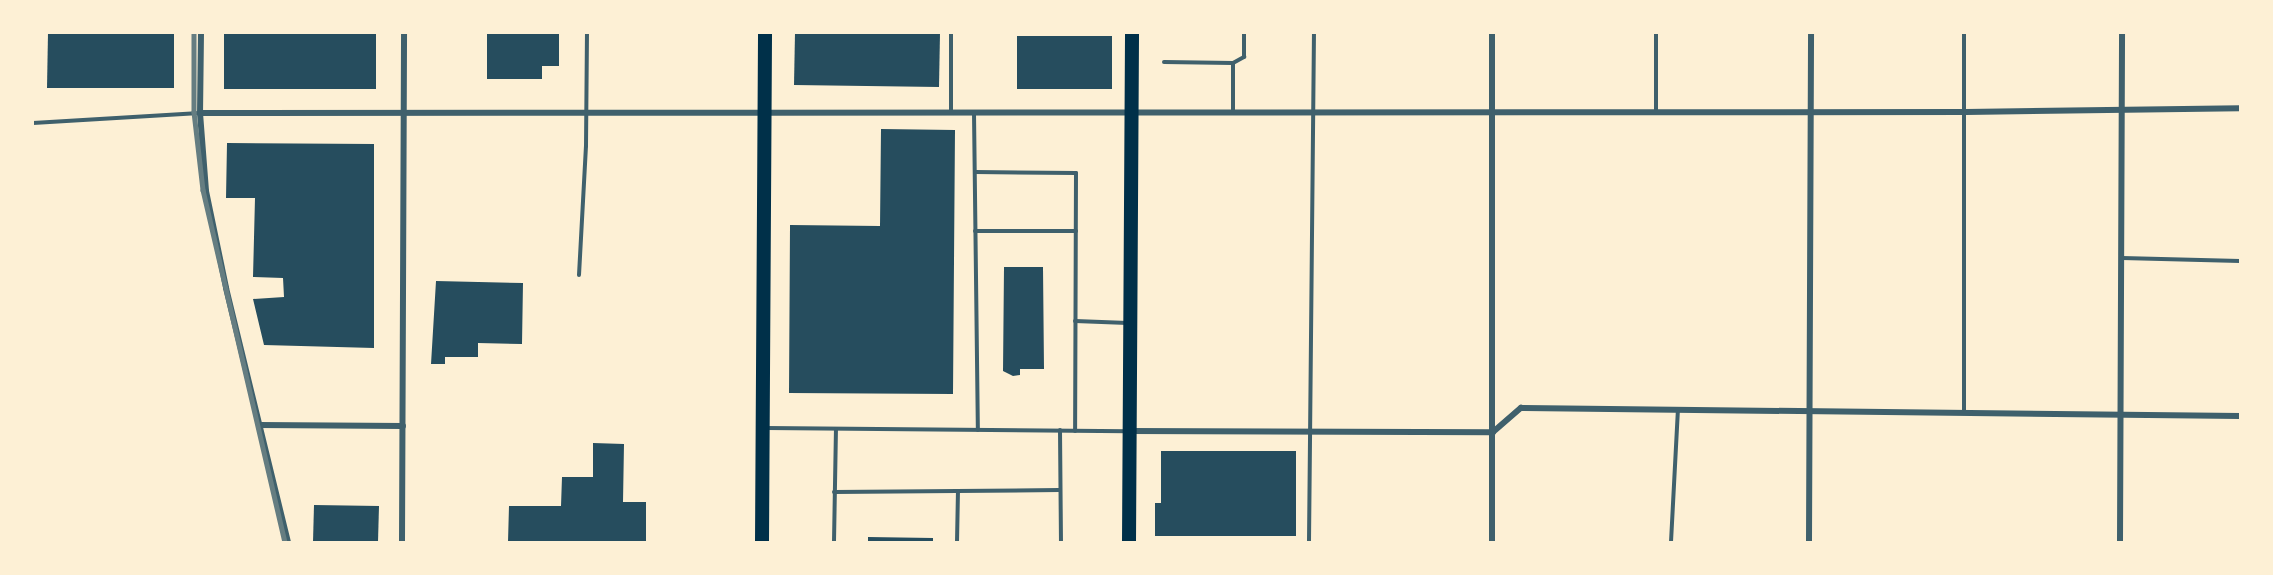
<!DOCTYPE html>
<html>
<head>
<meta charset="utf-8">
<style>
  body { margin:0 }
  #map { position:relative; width:2273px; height:575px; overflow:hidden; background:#fdf0d5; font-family:Jost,sans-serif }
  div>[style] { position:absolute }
  .building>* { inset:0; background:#264d5e }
  .service>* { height:4px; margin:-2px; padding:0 2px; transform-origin:2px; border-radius:2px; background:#3f606c }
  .minor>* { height:6px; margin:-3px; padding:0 3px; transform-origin:3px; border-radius:3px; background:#3f606c }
  .trunk>* { height:14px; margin:-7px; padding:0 7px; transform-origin:7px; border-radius:7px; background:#003049 }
  .rail>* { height:4.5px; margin:-2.25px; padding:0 2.25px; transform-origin:2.25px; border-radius:2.25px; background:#657d81 }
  span { translate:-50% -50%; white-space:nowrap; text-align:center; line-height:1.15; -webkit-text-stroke:5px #fdf0d5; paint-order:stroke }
  .frame { position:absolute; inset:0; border:34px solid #fdf0d5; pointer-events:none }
</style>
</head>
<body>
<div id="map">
  <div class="building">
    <div style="clip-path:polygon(48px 33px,174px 33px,174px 88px,47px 88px)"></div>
    <div style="clip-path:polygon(224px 33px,376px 33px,376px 89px,224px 89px)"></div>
    <div style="clip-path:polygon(487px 33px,559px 33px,559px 66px,542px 66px,542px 79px,487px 79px)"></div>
    <div style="clip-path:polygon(795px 33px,940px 33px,939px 87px,794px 85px)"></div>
    <div style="clip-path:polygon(1017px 36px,1112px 36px,1112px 89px,1017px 89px)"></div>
    <div style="clip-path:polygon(881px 129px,955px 130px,953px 394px,789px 393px,790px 225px,880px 226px)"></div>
    <div style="clip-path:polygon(227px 143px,374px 144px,374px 348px,264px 345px,253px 299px,284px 297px,283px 278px,253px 277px,255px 198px,226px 198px)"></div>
    <div style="clip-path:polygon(1004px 267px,1043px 267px,1044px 369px,1020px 369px,1020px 375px,1013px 376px,1003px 371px)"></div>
    <div style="clip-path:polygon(436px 281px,523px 283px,522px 344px,478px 343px,478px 357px,445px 357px,445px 364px,431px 364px)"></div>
    <div style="clip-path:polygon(593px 443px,624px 444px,623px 502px,646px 502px,646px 542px,508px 542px,509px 506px,561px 506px,562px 477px,593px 477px)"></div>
    <div style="clip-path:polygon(1161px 451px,1296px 451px,1296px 536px,1155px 536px,1155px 503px,1161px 503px)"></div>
    <div style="clip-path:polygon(314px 505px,379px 506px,378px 542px,313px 542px)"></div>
    <div style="clip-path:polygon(868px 537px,933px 538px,933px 542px,868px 542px)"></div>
  </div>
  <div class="service">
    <div style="left:951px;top:33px;width:79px;rotate:90deg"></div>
    <div style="left:1656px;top:33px;width:79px;rotate:90deg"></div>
    <div style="left:1164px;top:62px;width:69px;rotate:0.8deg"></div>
    <div style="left:1233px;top:63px;width:49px;rotate:90deg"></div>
    <div style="left:1233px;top:63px;width:13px;rotate:-29deg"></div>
    <div style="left:1244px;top:57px;width:24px;rotate:-90deg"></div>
    <div style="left:974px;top:113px;width:317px;rotate:89.3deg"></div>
    <div style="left:33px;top:123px;width:167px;rotate:-3.4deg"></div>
    <div style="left:975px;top:172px;width:101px;rotate:0.6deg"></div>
    <div style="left:1076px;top:173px;width:258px;rotate:90.2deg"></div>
    <div style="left:975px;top:231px;width:101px"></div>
    <div style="left:2122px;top:258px;width:118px;rotate:1.5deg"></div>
    <div style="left:579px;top:275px;width:129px;rotate:-86.9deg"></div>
    <div style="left:586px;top:146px;width:113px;rotate:-89.5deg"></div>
    <div style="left:1075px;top:321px;width:53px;rotate:2.2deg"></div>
    <div style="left:1964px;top:412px;width:379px;rotate:-90deg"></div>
    <div style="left:766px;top:428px;width:362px;rotate:0.5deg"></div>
    <div style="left:1060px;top:430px;width:112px;rotate:89.5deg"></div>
    <div style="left:834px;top:492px;width:225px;rotate:-0.5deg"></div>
    <div style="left:834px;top:542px;width:113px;rotate:-89deg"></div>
    <div style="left:957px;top:542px;width:50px;rotate:-88.9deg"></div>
    <div style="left:1309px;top:542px;width:509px;rotate:-89.44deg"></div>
    <div style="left:1671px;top:542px;width:132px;rotate:-87deg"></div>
  </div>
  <div class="minor">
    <div style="left:201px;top:33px;width:80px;rotate:90.7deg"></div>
    <div style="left:200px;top:113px;width:78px;rotate:85.6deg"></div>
    <div style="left:206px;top:191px;width:99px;rotate:78.3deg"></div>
    <div style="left:226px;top:288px;width:261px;rotate:76.3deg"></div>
    <div style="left:200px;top:113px;width:1766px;rotate:-0.03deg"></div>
    <div style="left:1966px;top:112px;width:274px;rotate:-0.8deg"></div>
    <div style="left:259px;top:425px;width:144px;rotate:0.4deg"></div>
    <div style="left:1130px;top:431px;width:363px;rotate:0.2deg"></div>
    <div style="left:1493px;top:432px;width:37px;rotate:-41deg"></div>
    <div style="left:1521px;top:408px;width:719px;rotate:0.64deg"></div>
    <div style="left:402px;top:542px;width:509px;rotate:-89.77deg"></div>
    <div style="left:1492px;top:542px;width:509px;rotate:-90deg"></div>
    <div style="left:1809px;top:542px;width:509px;rotate:-89.77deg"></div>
    <div style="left:2120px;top:542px;width:509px;rotate:-89.77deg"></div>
  </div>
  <div class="trunk">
    <div style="left:762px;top:542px;width:509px;rotate:-89.66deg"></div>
    <div style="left:1129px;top:542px;width:509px;rotate:-89.66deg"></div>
  </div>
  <div class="rail">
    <div style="left:194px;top:33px;width:79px;rotate:90deg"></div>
    <div style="left:194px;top:112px;width:79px;rotate:83.4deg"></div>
    <div style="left:203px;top:190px;width:361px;rotate:76.9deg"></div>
  </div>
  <div class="frame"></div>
</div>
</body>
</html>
